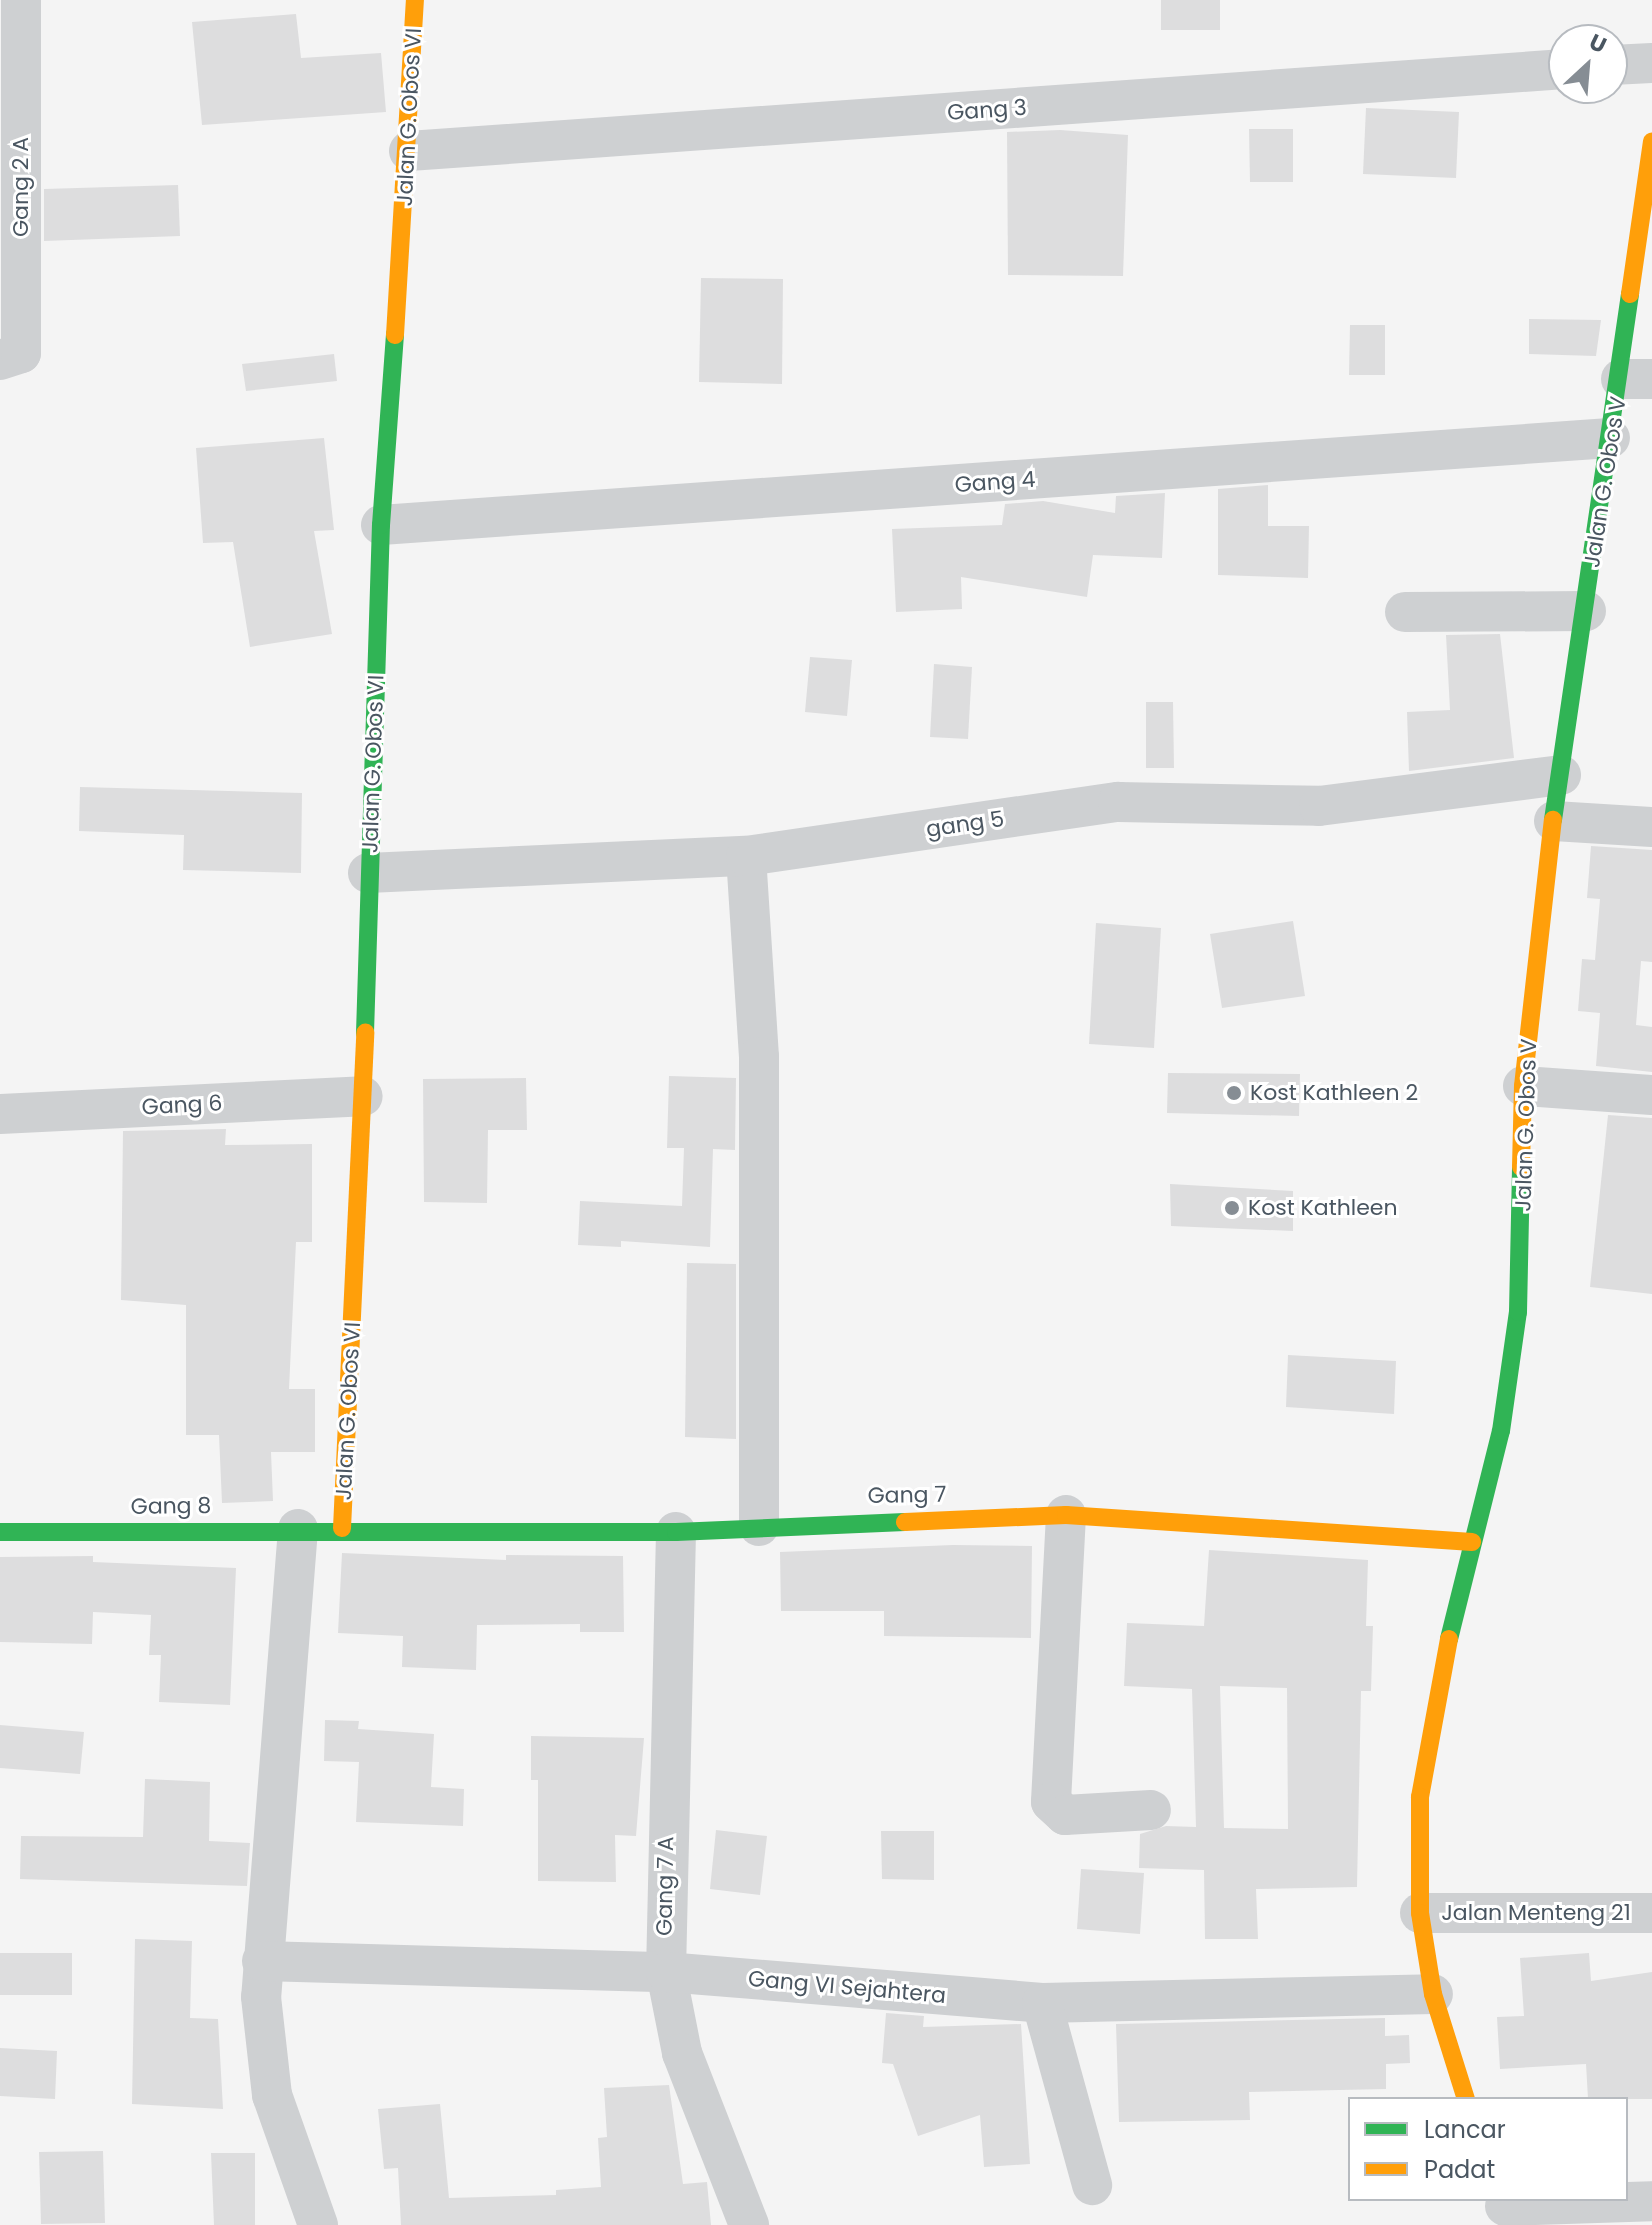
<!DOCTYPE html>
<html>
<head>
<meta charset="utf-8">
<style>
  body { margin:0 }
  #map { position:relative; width:1652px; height:2225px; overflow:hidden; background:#f4f4f4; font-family:Poppins,sans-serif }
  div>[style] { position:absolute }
  .building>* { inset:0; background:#ddddde }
  .street>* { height:40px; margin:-20px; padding:0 20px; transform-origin:20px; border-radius:20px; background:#ced0d2 }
  .fast>* { height:18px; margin:-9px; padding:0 9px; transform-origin:9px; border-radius:9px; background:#30b455 }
  .slow>* { height:18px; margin:-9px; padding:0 9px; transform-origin:9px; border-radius:9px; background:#ff9f0a }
  .dots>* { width:22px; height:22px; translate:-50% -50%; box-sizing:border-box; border:4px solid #fff; border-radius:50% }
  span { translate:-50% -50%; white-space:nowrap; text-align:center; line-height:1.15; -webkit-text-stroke:6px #fff; paint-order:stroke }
  .street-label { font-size:22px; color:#4a5661 }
  .poi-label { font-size:22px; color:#4a5661 }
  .left { translate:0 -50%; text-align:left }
  .legend { position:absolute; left:1348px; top:2097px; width:280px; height:104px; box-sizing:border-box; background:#fff; border:2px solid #b7bbc0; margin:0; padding:10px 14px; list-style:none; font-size:24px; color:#4a5661 }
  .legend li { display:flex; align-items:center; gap:16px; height:40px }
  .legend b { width:40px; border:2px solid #b7bbc0 }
  .north { position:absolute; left:1548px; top:24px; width:80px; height:80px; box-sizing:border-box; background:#fff; border:2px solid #b7bbc0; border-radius:50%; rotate:26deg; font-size:22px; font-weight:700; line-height:32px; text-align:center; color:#4a5661 }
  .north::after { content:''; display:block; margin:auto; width:28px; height:36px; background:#868d94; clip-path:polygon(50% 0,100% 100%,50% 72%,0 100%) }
</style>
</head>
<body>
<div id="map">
  <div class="building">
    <div style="clip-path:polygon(1161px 0,1220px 0,1220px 30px,1161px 30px)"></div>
    <div style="clip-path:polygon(296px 14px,301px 58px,381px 53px,386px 112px,202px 125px,192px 22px)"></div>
    <div style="clip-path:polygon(1366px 108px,1459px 112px,1456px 178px,1363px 174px)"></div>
    <div style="clip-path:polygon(1249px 129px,1293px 129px,1293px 182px,1250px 182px)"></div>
    <div style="clip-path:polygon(1060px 130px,1128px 135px,1123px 276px,1008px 275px,1007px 132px)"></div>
    <div style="clip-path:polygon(178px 185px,180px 236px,44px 241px,44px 189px)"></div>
    <div style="clip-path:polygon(701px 278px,783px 279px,782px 384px,699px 382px)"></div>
    <div style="clip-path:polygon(1529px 319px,1601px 320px,1596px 356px,1529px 354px)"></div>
    <div style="clip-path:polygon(1350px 325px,1385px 325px,1385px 375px,1349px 375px)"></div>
    <div style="clip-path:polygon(334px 354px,337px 381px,246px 391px,242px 364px)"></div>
    <div style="clip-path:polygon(324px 438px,334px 530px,314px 531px,332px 634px,250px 647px,233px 542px,203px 543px,196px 448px)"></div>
    <div style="clip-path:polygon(1268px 485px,1268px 526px,1309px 526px,1308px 578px,1218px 575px,1218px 489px)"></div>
    <div style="clip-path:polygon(1165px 493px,1162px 558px,1093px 555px,1087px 597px,961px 577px,962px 609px,896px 612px,892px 529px,1002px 525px,1005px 504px,1043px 501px,1115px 513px,1116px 496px)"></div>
    <div style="clip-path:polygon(1500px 634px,1514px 758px,1409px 771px,1407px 712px,1450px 710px,1446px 635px)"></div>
    <div style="clip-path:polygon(810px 657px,852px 660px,847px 716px,805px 712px)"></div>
    <div style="clip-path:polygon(934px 664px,972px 667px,968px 739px,930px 737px)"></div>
    <div style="clip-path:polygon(1146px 702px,1173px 702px,1174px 768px,1146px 768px)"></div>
    <div style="clip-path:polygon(80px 787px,302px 793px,301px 873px,183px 870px,184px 835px,79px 831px)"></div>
    <div style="clip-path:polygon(1591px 846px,1652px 850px,1652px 962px,1641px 961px,1636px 1025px,1652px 1027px,1652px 1072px,1596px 1066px,1600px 1013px,1578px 1011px,1582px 959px,1595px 960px,1600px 899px,1587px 898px)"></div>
    <div style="clip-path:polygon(1293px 921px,1305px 996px,1222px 1008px,1210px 934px)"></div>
    <div style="clip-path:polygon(1096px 923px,1161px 928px,1154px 1048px,1089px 1044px)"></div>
    <div style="clip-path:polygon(1168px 1073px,1300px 1074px,1299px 1116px,1167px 1113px)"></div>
    <div style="clip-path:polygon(669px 1076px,736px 1078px,735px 1150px,713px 1149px,710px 1247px,621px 1241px,621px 1247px,578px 1245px,580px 1201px,682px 1206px,684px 1148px,667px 1148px)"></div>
    <div style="clip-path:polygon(526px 1078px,527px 1130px,488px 1130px,487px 1203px,424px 1202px,423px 1079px)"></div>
    <div style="clip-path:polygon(1608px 1115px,1652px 1118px,1652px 1294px,1590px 1287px)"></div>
    <div style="clip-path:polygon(226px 1129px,225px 1145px,312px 1144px,312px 1242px,296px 1242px,289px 1389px,315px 1389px,315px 1452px,271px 1452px,273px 1501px,222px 1503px,219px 1435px,186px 1435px,186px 1305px,121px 1300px,123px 1131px)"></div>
    <div style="clip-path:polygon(1170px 1184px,1293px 1191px,1293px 1231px,1171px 1226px)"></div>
    <div style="clip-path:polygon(687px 1263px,736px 1264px,736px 1439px,685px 1437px)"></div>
    <div style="clip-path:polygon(1288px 1355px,1396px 1361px,1394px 1414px,1286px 1407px)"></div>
    <div style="clip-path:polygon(953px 1545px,1032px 1546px,1031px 1638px,884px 1636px,884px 1611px,781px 1611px,780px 1552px)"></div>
    <div style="clip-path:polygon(evenodd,1209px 1550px,1368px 1560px,1366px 1626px,1373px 1626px,1371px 1691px,1361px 1691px,1357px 1887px,1256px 1889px,1258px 1939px,1205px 1939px,1204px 1870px,1139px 1868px,1140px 1834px,1166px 1826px,1196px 1827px,1192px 1689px,1124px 1686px,1127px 1623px,1204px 1626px,1209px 1550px,1220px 1686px,1287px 1688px,1288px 1829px,1224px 1828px,1220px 1686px)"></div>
    <div style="clip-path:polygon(342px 1553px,506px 1560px,506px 1555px,623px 1556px,624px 1632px,580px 1632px,580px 1624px,477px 1625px,476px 1670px,402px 1667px,403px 1636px,338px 1633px)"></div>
    <div style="clip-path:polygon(93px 1556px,93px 1562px,236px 1568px,230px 1705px,159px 1702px,161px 1655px,149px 1655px,151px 1615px,93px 1612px,92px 1644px,0 1642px,0 1557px)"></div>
    <div style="clip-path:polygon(325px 1720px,359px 1721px,358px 1729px,434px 1734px,431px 1787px,464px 1789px,463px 1826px,356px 1822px,359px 1762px,324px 1761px)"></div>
    <div style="clip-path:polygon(0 1725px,84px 1732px,80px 1774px,0 1768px)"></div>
    <div style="clip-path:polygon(531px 1736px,644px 1738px,636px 1836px,615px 1835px,616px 1882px,538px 1881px,538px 1780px,531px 1780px)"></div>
    <div style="clip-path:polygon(145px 1779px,210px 1782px,209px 1841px,250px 1843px,247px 1886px,20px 1879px,21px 1836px,143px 1837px)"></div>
    <div style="clip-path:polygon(716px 1830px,767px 1836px,760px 1895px,710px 1889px)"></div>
    <div style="clip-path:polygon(881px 1831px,934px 1831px,934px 1880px,882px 1879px)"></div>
    <div style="clip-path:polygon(1081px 1869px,1144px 1873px,1140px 1934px,1077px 1929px)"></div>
    <div style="clip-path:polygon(135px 1939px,192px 1941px,190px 2018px,218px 2019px,223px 2109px,132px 2104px)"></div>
    <div style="clip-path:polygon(0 1953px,72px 1953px,72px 1995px,0 1995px)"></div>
    <div style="clip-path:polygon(1589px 1953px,1591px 1981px,1652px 1972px,1652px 2099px,1588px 2099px,1586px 2064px,1500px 2069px,1497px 2017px,1524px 2016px,1520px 1958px)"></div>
    <div style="clip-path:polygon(886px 2013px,924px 2016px,923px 2027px,1021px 2024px,1030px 2164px,984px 2167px,980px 2115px,918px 2136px,893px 2064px,882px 2063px)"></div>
    <div style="clip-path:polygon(1385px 2018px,1385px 2036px,1409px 2035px,1410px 2063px,1386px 2064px,1386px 2089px,1249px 2092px,1250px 2120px,1119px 2122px,1116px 2024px)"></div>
    <div style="clip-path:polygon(0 2048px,57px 2051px,55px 2099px,0 2096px)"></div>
    <div style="clip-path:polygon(669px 2085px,683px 2184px,707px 2182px,711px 2225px,401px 2225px,398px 2168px,384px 2169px,378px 2109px,440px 2104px,449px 2198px,556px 2195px,556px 2190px,601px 2187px,598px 2138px,607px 2137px,604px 2088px)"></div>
    <div style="clip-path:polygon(103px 2151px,105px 2223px,41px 2224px,39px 2152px)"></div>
    <div style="clip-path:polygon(211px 2153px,255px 2153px,255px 2225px,214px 2225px)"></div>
  </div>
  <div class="street">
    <div style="left:1612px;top:65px;width:40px;rotate:-2.9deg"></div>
    <div style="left:409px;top:151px;width:1158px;rotate:-4.06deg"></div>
    <div style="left:0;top:360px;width:22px;rotate:-18deg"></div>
    <div style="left:21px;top:353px;width:353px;rotate:-90deg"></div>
    <div style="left:1621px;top:379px;width:31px"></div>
    <div style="left:381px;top:525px;width:1232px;rotate:-4.05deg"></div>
    <div style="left:1405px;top:612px;width:181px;rotate:-0.3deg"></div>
    <div style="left:1554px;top:821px;width:98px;rotate:3.5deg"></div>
    <div style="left:746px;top:856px;width:201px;rotate:86.3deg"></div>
    <div style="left:759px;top:1057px;width:469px;rotate:90deg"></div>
    <div style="left:368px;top:873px;width:378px;rotate:-2.6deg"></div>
    <div style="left:746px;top:856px;width:376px;rotate:-8.3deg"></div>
    <div style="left:1118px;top:802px;width:201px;rotate:1.1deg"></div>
    <div style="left:1319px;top:806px;width:244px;rotate:-7.3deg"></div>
    <div style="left:1523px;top:1086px;width:129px;rotate:4deg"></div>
    <div style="left:0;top:1114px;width:363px;rotate:-2.8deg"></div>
    <div style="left:1066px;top:1515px;width:287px;rotate:93deg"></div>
    <div style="left:1051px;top:1802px;width:19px;rotate:43deg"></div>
    <div style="left:1065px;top:1815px;width:86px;rotate:-3.3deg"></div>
    <div style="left:298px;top:1529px;width:469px;rotate:94.5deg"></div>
    <div style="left:261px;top:1997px;width:99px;rotate:83.6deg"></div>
    <div style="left:272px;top:2095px;width:138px;rotate:70.5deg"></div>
    <div style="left:676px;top:1532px;width:440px;rotate:91.3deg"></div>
    <div style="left:666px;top:1972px;width:83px;rotate:78.8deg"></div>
    <div style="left:682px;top:2053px;width:185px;rotate:68.7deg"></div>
    <div style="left:1420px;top:1913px;width:232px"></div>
    <div style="left:262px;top:1961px;width:404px;rotate:1.6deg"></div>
    <div style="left:666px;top:1972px;width:377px;rotate:4.7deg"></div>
    <div style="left:1042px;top:2003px;width:391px;rotate:-1.3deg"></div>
    <div style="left:1042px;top:2003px;width:189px;rotate:74.6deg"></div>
    <div style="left:1505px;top:2206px;width:147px;rotate:-1.9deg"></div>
  </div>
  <div class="fast">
    <div style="left:1553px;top:820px;width:532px;rotate:-81.67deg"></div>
    <div style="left:365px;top:1033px;width:508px;rotate:-88.2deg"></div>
    <div style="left:381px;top:525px;width:191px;rotate:-85.8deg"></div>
    <div style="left:0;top:1532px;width:676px"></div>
    <div style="left:676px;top:1532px;width:229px;rotate:-2.5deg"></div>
    <div style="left:1449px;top:1639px;width:214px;rotate:-76deg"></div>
    <div style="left:1501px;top:1431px;width:120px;rotate:-81.9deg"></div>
    <div style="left:1518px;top:1312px;width:145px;rotate:-88.8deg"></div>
  </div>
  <div class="slow">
    <div style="left:1630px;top:294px;width:154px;rotate:-81.8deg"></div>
    <div style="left:395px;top:335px;width:336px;rotate:-86.6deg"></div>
    <div style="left:1521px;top:1167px;width:81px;rotate:-88.6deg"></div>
    <div style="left:1523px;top:1086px;width:268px;rotate:-83.6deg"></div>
    <div style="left:905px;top:1522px;width:161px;rotate:-2.5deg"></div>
    <div style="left:1066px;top:1515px;width:407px;rotate:3.8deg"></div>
    <div style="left:342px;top:1528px;width:496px;rotate:-87.3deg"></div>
    <div style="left:1449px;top:1639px;width:161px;rotate:100.4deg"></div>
    <div style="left:1420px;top:1797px;width:116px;rotate:90deg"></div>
    <div style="left:1420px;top:1913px;width:82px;rotate:80.9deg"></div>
    <div style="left:1433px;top:1994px;width:110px;rotate:72.6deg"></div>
  </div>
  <div class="dots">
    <div style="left:1234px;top:1093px;background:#868d94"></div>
    <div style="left:1232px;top:1208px;background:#868d94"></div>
  </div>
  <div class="street-label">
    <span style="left:987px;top:110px;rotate:-4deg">Gang 3</span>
    <span style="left:409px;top:117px;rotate:-87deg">Jalan G. Obos VI</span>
    <span style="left:21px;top:187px;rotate:-90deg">Gang 2 A</span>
    <span style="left:995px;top:482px;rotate:-4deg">Gang 4</span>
    <span style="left:1605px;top:482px;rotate:-81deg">Jalan G. Obos V</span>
    <span style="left:373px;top:764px;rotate:-88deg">Jalan G. Obos VI</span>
    <span style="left:965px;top:824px;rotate:-8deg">gang 5</span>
    <span style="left:182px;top:1105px;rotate:-3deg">Gang 6</span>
    <span style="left:1526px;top:1125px;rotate:-88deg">Jalan G. Obos V</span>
    <span style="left:348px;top:1411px;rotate:-87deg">Jalan G. Obos VI</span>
    <span style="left:907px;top:1495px;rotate:-1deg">Gang 7</span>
    <span style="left:171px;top:1506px;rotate:-1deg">Gang 8</span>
    <span style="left:665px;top:1886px;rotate:-89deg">Gang 7 A</span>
    <span style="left:1536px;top:1913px">Jalan Menteng 21</span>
    <span style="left:847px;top:1987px;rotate:5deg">Gang VI Sejahtera</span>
  </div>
  <div class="poi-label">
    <span class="left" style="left:1250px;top:1093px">Kost Kathleen 2</span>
    <span class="left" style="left:1248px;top:1208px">Kost Kathleen</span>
  </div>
  <ul class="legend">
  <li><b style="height:10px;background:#30b455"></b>Lancar</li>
  <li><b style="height:10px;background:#ff9f0a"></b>Padat</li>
  </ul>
  <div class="north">U</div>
</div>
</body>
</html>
